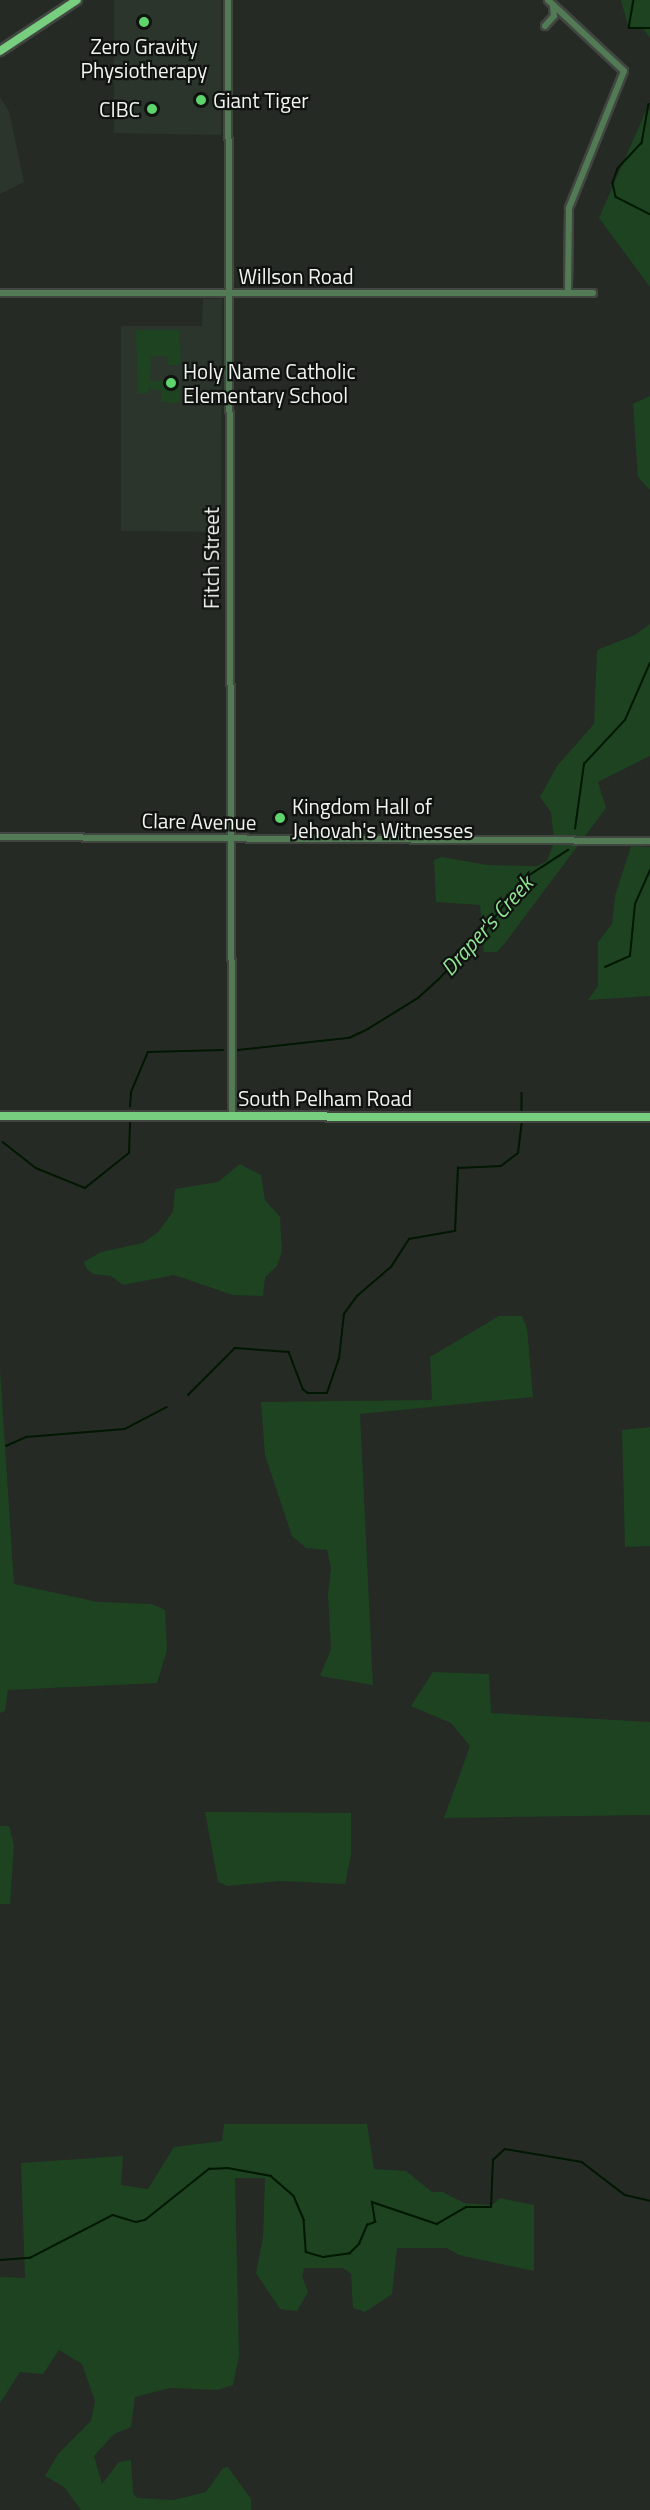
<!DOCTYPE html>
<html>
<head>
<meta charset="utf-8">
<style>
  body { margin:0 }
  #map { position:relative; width:650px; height:2510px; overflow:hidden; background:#252a25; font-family:"Titillium Web",sans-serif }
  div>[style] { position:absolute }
  .built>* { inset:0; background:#2b352c }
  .green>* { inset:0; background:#1d4321 }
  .stream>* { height:1.5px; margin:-0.75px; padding:0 0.75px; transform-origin:0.75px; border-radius:0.75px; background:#001701 }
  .roads { filter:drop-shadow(2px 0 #414641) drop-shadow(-2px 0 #414641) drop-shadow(0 2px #414641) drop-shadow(0 -2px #414641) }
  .minor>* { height:6px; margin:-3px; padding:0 3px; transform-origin:3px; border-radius:3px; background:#527b55 }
  .major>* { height:8px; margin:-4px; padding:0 4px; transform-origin:4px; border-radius:4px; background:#77ce7e }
  .dots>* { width:16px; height:16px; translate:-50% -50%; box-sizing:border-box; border:3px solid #0f120f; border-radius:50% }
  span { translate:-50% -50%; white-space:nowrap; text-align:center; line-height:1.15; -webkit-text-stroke:4.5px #0f120f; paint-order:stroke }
  .poi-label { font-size:21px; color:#f0f4f0 }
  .left { translate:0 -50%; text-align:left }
  .right { translate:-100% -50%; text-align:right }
  .street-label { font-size:21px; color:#f0f4f0 }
  .water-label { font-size:22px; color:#91e496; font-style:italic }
</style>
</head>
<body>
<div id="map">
  <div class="built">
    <div style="clip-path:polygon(114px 0,221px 0,221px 135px,114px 133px)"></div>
    <div style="clip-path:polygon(0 97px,9px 111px,24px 182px,0 194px)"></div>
    <div style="clip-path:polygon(203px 299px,222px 299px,221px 532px,121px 531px,121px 326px,202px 326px)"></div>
  </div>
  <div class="green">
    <div style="clip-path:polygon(621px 0,650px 0,650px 38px,644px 30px,628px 26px)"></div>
    <div style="clip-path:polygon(648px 106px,650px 113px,650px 287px,599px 218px)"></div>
    <div style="clip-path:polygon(136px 330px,179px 330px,181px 365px,168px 365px,167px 356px,151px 356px,150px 381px,180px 380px,180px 403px,161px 402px,161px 390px,151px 390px,150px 385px,148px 393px,138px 393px)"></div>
    <div style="clip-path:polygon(650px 396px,650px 490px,638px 477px,633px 404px)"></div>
    <div style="clip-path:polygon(650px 624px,650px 756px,598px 782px,606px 808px,505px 943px,497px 952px,484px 952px,480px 905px,436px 902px,434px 860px,442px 857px,487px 865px,537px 866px,547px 861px,554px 842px,551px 812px,540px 797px,557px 766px,594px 724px,597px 650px,635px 635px)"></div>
    <div style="clip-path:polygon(631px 846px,650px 847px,650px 996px,588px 1000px,598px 986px,598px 942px,612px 924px,615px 896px)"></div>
    <div style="clip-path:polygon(240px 1164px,261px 1175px,265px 1200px,280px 1217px,282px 1251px,277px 1266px,265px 1277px,263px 1296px,233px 1295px,174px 1275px,123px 1285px,111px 1276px,93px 1274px,86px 1268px,84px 1262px,101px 1252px,143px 1243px,158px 1232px,173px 1212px,175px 1189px,218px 1182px)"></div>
    <div style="clip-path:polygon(499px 1316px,522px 1316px,527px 1328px,533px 1397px,360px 1414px,373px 1685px,320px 1676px,331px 1649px,328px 1594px,331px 1567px,327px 1550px,306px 1548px,292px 1536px,265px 1455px,261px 1402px,432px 1400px,430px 1357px)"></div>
    <div style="clip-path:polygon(0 1369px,14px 1584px,98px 1602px,152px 1604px,165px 1610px,167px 1650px,157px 1683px,8px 1690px,5px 1711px,0 1713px)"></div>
    <div style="clip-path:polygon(650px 1427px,650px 1546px,625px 1547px,622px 1430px)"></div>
    <div style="clip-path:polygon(433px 1672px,489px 1674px,491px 1713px,650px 1722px,650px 1815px,444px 1818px,470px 1746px,451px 1723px,411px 1706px)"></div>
    <div style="clip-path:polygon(205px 1812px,351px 1813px,351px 1855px,345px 1884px,281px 1881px,227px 1886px,218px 1882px)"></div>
    <div style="clip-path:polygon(0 1826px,9px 1826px,14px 1845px,10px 1904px,0 1904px)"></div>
    <div style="clip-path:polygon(224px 2124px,367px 2124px,374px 2169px,406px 2171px,432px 2192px,443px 2192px,464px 2203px,492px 2205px,500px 2198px,534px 2205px,534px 2271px,459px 2255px,447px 2248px,397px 2248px,392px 2294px,365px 2312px,353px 2308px,351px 2274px,343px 2268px,304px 2268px,302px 2276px,308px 2292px,297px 2311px,280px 2309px,256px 2273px,263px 2237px,265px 2178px,235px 2178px,239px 2356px,233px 2385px,217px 2390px,170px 2388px,135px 2397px,131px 2427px,114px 2434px,94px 2456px,102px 2484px,119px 2462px,131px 2460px,133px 2493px,137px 2498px,173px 2500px,206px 2492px,223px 2468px,228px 2467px,251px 2499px,251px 2510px,81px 2510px,64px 2487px,45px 2476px,59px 2453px,91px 2421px,95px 2401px,82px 2364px,59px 2350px,43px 2374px,20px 2372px,0 2403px,0 2277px,25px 2278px,21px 2163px,123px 2156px,121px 2185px,148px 2189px,174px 2147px,222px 2141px)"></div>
  </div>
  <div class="stream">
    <div style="left:634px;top:0;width:28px;rotate:100deg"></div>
    <div style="left:629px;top:28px;width:21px"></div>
    <div style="left:649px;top:104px;width:40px;rotate:100deg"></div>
    <div style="left:642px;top:143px;width:35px;rotate:133deg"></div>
    <div style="left:618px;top:169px;width:15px;rotate:110deg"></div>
    <div style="left:613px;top:183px;width:14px;rotate:78deg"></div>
    <div style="left:616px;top:197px;width:38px;rotate:27deg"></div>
    <div style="left:575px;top:829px;width:66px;rotate:-82.1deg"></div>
    <div style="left:584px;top:764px;width:60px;rotate:-47deg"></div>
    <div style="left:625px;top:720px;width:62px;rotate:-66.3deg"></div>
    <div style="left:605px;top:967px;width:27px;rotate:-24deg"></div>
    <div style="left:630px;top:956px;width:52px;rotate:-84.5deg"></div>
    <div style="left:635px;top:904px;width:37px;rotate:-66deg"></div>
    <div style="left:238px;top:1050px;width:112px;rotate:-6.2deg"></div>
    <div style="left:349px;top:1038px;width:21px;rotate:-25deg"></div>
    <div style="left:368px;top:1029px;width:59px;rotate:-31.8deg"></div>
    <div style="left:418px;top:998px;width:28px;rotate:-42deg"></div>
    <div style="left:439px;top:979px;width:65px;rotate:-46.2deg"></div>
    <div style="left:484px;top:932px;width:64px;rotate:-53.8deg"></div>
    <div style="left:522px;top:880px;width:55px;rotate:-33.1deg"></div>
    <div style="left:522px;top:1093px;width:17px;rotate:90deg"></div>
    <div style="left:130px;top:1107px;width:15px;rotate:-86deg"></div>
    <div style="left:131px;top:1092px;width:43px;rotate:-67deg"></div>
    <div style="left:148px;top:1052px;width:75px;rotate:-1.5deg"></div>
    <div style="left:3px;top:1142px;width:42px;rotate:38.2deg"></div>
    <div style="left:36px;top:1168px;width:53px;rotate:22.2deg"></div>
    <div style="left:85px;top:1188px;width:56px;rotate:-38.5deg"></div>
    <div style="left:129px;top:1153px;width:31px;rotate:-88deg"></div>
    <div style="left:188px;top:1395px;width:66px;rotate:-45deg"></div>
    <div style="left:235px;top:1348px;width:54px;rotate:4.2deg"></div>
    <div style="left:289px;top:1352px;width:40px;rotate:69deg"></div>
    <div style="left:303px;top:1389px;width:6px;rotate:39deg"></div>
    <div style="left:308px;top:1393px;width:19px"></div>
    <div style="left:327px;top:1393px;width:36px;rotate:-71deg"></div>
    <div style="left:339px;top:1359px;width:45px;rotate:-83.7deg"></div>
    <div style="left:344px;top:1314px;width:22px;rotate:-54deg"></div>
    <div style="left:357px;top:1296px;width:45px;rotate:-40.5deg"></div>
    <div style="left:391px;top:1267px;width:33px;rotate:-57deg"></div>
    <div style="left:409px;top:1239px;width:47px;rotate:-9.9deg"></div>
    <div style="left:455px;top:1231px;width:63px;rotate:-87.3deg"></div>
    <div style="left:458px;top:1168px;width:43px;rotate:-2.7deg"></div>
    <div style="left:501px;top:1166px;width:21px;rotate:-37deg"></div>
    <div style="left:518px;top:1153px;width:31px;rotate:-83deg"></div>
    <div style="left:6px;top:1446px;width:22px;rotate:-24deg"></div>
    <div style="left:26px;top:1437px;width:99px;rotate:-4.6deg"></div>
    <div style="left:125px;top:1429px;width:47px;rotate:-27.6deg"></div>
    <div style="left:0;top:2260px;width:30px;rotate:-4deg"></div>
    <div style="left:30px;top:2258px;width:93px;rotate:-27.4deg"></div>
    <div style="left:113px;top:2215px;width:24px;rotate:17deg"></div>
    <div style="left:136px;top:2222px;width:9px;rotate:-13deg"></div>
    <div style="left:145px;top:2220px;width:82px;rotate:-38.6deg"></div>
    <div style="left:209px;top:2169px;width:19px;rotate:-3deg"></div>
    <div style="left:228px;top:2168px;width:44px;rotate:10.5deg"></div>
    <div style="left:271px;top:2176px;width:30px;rotate:41deg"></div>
    <div style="left:294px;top:2196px;width:26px;rotate:67deg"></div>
    <div style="left:304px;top:2220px;width:32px;rotate:86deg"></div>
    <div style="left:306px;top:2252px;width:18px;rotate:16deg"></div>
    <div style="left:323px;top:2257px;width:27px;rotate:-8deg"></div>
    <div style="left:350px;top:2253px;width:13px;rotate:-45deg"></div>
    <div style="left:359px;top:2244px;width:21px;rotate:-67deg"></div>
    <div style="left:367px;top:2225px;width:9px;rotate:-21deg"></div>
    <div style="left:375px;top:2222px;width:20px;rotate:-99deg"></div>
    <div style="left:372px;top:2202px;width:69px;rotate:18.7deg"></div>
    <div style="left:437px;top:2224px;width:34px;rotate:-30deg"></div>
    <div style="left:466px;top:2207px;width:25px"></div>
    <div style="left:491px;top:2207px;width:47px;rotate:-87.6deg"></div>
    <div style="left:493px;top:2160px;width:16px;rotate:-43deg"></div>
    <div style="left:505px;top:2149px;width:78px;rotate:9.6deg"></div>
    <div style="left:582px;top:2162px;width:54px;rotate:37.5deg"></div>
    <div style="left:625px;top:2195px;width:26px;rotate:13deg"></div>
  </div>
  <div class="roads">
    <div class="minor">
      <div style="left:228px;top:0;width:1115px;rotate:89.79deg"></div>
      <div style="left:548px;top:0;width:104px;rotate:43.1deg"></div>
      <div style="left:624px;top:71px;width:148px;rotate:111.9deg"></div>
      <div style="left:569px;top:208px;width:85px;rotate:90.7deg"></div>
      <div style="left:545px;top:26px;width:13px;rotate:-48deg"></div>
      <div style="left:554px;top:16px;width:10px;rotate:-96deg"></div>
      <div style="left:0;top:293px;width:593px"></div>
      <div style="left:0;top:837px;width:650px;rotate:0.35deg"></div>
    </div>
    <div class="major">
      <div style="left:0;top:51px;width:92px;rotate:-33.5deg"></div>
      <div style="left:0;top:1116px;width:650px;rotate:0.09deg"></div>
    </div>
  </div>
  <div class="dots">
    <div style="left:144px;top:22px;background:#5ed56c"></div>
    <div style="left:201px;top:100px;background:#5ed56c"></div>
    <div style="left:152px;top:109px;background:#5ed56c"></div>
    <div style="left:171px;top:383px;background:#5ed56c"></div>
    <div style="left:280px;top:818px;background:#5ed56c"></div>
  </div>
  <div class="poi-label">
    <span style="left:144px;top:58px">Zero Gravity<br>Physiotherapy</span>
    <span class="left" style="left:213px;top:100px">Giant Tiger</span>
    <span class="right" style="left:140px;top:109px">CIBC</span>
    <span class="left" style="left:183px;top:383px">Holy Name Catholic<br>Elementary School</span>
    <span class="left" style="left:292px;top:818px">Kingdom Hall of<br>Jehovah's Witnesses</span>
  </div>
  <div class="street-label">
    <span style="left:296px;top:276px">Willson Road</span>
    <span style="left:211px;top:558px;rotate:-90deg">Fitch Street</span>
    <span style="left:199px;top:821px;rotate:1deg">Clare Avenue</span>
    <span style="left:325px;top:1098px">South Pelham Road</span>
  </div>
  <div class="water-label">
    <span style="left:487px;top:926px;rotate:-48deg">Draper's Creek</span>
  </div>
</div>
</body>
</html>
